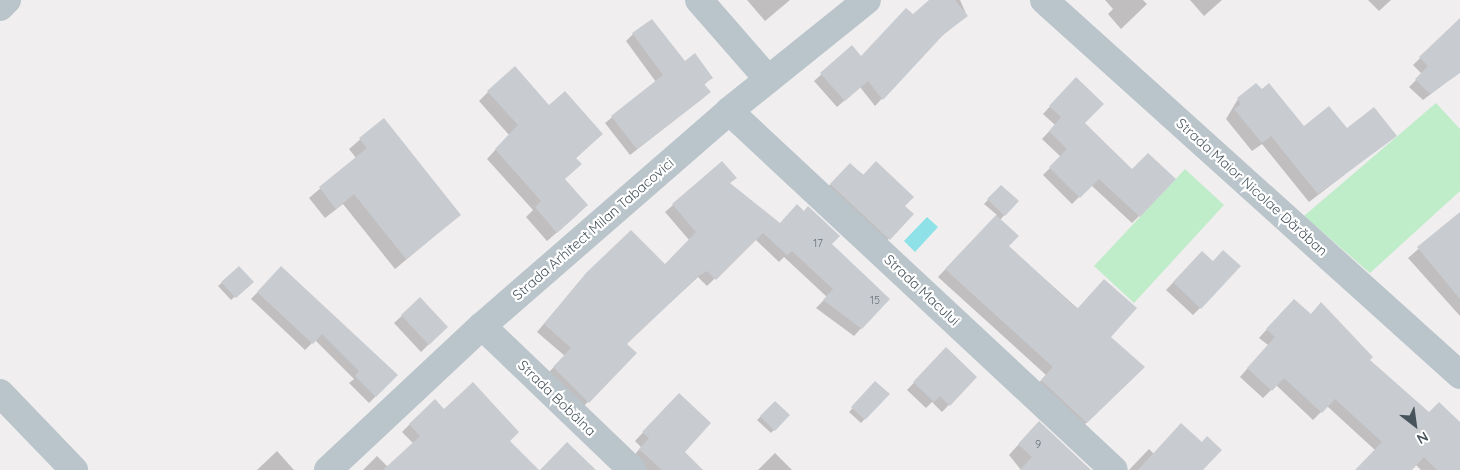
<!DOCTYPE html>
<html>
<head>
<meta charset="utf-8">
<style>
  body { margin:0 }
  #map { position:relative; width:1460px; height:470px; overflow:hidden; background:#f1eeef; font-family:Quicksand,sans-serif }
  div>[style] { position:absolute }
  .green>* { inset:0; background:#bfecc9 }
  .water>* { inset:0; background:#8ee2e7 }
  .shadow>* { inset:0; background:#0003 }
  .building>* { inset:0; background:#c8ccd1 }
  .minor>* { height:28px; margin:-14px; padding:0 14px; transform-origin:14px; border-radius:14px; background:#bac5cb }
  span { translate:-50% -50%; white-space:nowrap; text-align:center; line-height:1.15; -webkit-text-stroke:4.5px #fff; paint-order:stroke }
  .number-label { font-size:11px; color:#677278 }
  .number-label span { -webkit-text-stroke-width:0 }
  .street-label { font-size:14px; color:#47545b }
  .north { position:absolute; left:1390px; top:400px; width:50px; height:50px; -webkit-text-stroke:4px #fff; paint-order:stroke; rotate:150deg; font-size:14px; font-weight:700; line-height:20px; text-align:center; color:#47545b }
  .north::after { content:''; display:block; margin:auto; width:18px; height:22px; background:#47545b; clip-path:polygon(50% 0,100% 100%,50% 72%,0 100%) }
</style>
</head>
<body>
<div id="map">
  <div class="green">
    <div style="clip-path:polygon(1436px 103px,1460px 129px,1460px 191px,1370px 273px,1304px 216px)"></div>
    <div style="clip-path:polygon(1185px 169px,1224px 205px,1134px 303px,1094px 266px)"></div>
  </div>
  <div class="water">
    <div style="clip-path:polygon(927px 217px,938px 227px,915px 252px,904px 241px)"></div>
  </div>
  <div class="shadow">
    <div style="clip-path:polygon(747px 0,790px 0,765px 21px)"></div>
    <div style="clip-path:polygon(931px 0,960px 0,967px 16px,938px 39px,875px 106px,860px 87px,837px 107px,814px 81px,852px 47px,861px 58px)"></div>
    <div style="clip-path:polygon(1105px 0,1143px 0,1147px 4px,1121px 29px,1108px 14px,1113px 9px)"></div>
    <div style="clip-path:polygon(1190px 0,1222px 0,1204px 16px)"></div>
    <div style="clip-path:polygon(1368px 0,1391px 0,1379px 11px)"></div>
    <div style="clip-path:polygon(1452px 27px,1460px 36px,1460px 72px,1423px 100px,1409px 87px,1422px 74px,1413px 65px)"></div>
    <div style="clip-path:polygon(633px 34px,712px 77px,704px 85px,709px 92px,702px 99px,630px 155px,605px 123px,656px 82px,626px 41px)"></div>
    <div style="clip-path:polygon(1069px 86px,1084px 123px,1139px 216px,1132px 223px,1091px 185px,1072px 204px,1043px 175px,1061px 157px,1042px 139px,1055px 125px,1043px 114px)"></div>
    <div style="clip-path:polygon(488px 92px,549px 107px,602px 134px,575px 159px,564px 180px,577px 215px,547px 241px,526px 217px,533px 210px,487px 159px,509px 135px,479px 101px)"></div>
    <div style="clip-path:polygon(1238px 99px,1304px 128px,1395px 136px,1309px 202px,1262px 144px,1252px 151px,1226px 119px)"></div>
    <div style="clip-path:polygon(383px 120px,460px 215px,395px 269px,343px 204px,325px 218px,309px 198px,356px 158px,349px 149px)"></div>
    <div style="clip-path:polygon(850px 164px,912px 214px,882px 246px,824px 191px)"></div>
    <div style="clip-path:polygon(729px 184px,780px 224px,830px 244px,888px 299px,854px 336px,816px 308px,827px 297px,784px 257px,779px 262px,755px 239px,707px 286px,698px 277px,626px 344px,635px 353px,581px 409px,546px 375px,565px 356px,537px 332px,579px 282px,665px 266px,689px 240px,665px 212px,673px 205px)"></div>
    <div style="clip-path:polygon(1001px 186px,1017px 201px,1000px 220px,1008px 246px,1143px 367px,1079px 430px,1035px 387px,1046px 375px,938px 277px,997px 215px,984px 204px)"></div>
    <div style="clip-path:polygon(1460px 213px,1460px 316px,1408px 258px)"></div>
    <div style="clip-path:polygon(1202px 252px,1200px 308px,1193px 315px,1166px 290px)"></div>
    <div style="clip-path:polygon(239px 268px,252px 282px,231px 300px,218px 286px)"></div>
    <div style="clip-path:polygon(281px 268px,397px 375px,369px 403px,349px 383px,354px 379px,315px 340px,305px 350px,251px 299px)"></div>
    <div style="clip-path:polygon(420px 299px,439px 334px,421px 352px,394px 323px)"></div>
    <div style="clip-path:polygon(1321px 304px,1368px 360px,1428px 414px,1460px 434px,1460px 470px,1421px 470px,1415px 464px,1410px 470px,1356px 470px,1375px 450px,1327px 406px,1313px 420px,1276px 385px,1263px 398px,1240px 377px,1268px 345px,1259px 338px,1286px 308px,1310px 315px)"></div>
    <div style="clip-path:polygon(946px 349px,976px 377px,942px 412px,932px 402px,926px 408px,907px 390px)"></div>
    <div style="clip-path:polygon(876px 383px,888px 394px,861px 423px,849px 412px)"></div>
    <div style="clip-path:polygon(775px 402px,789px 415px,771px 433px,757px 420px)"></div>
    <div style="clip-path:polygon(671px 403px,683px 452px,701px 470px,644px 470px,632px 458px,641px 447px,635px 441px)"></div>
    <div style="clip-path:polygon(444px 411px,508px 441px,537px 470px,363px 470px,377px 456px,388px 467px,414px 444px,402px 432px,410px 424px)"></div>
    <div style="clip-path:polygon(1029px 433px,1083px 470px,1021px 470px,1009px 455px)"></div>
    <div style="clip-path:polygon(1149px 449px,1154px 454px,1201px 470px,1129px 470px)"></div>
    <div style="clip-path:polygon(277px 451px,294px 470px,257px 470px)"></div>
    <div style="clip-path:polygon(775px 453px,792px 470px,758px 470px)"></div>
  </div>
  <div class="building">
    <div style="clip-path:polygon(929px 0,955px 0,968px 16px,945px 33px,883px 100px,868px 81px,845px 101px,820px 73px,852px 45px,861px 56px,906px 8px,913px 14px)"></div>
    <div style="clip-path:polygon(1460px 18px,1460px 73px,1430px 94px,1415px 79px,1428px 66px,1419px 57px)"></div>
    <div style="clip-path:polygon(652px 19px,685px 61px,695px 53px,713px 78px,704px 84px,711px 92px,637px 149px,611px 116px,663px 75px,632px 33px)"></div>
    <div style="clip-path:polygon(515px 66px,549px 105px,565px 91px,603px 134px,576px 158px,582px 164px,565px 179px,588px 205px,557px 233px,535px 207px,541px 201px,495px 149px,518px 125px,487px 91px)"></div>
    <div style="clip-path:polygon(1076px 77px,1104px 104px,1085px 123px,1132px 169px,1148px 153px,1176px 179px,1140px 217px,1099px 179px,1080px 198px,1049px 167px,1067px 149px,1049px 131px,1061px 117px,1049px 106px)"></div>
    <div style="clip-path:polygon(1256px 83px,1262px 89px,1269px 83px,1304px 126px,1329px 106px,1347px 128px,1374px 107px,1397px 136px,1318px 194px,1271px 136px,1262px 143px,1234px 109px,1241px 104px,1237px 98px)"></div>
    <div style="clip-path:polygon(384px 118px,461px 215px,406px 259px,354px 194px,336px 209px,319px 187px,367px 148px,359px 138px)"></div>
    <div style="clip-path:polygon(722px 161px,737px 178px,730px 183px,780px 223px,797px 204px,804px 211px,808px 206px,840px 236px,832px 244px,890px 299px,862px 329px,823px 300px,833px 289px,792px 251px,787px 255px,763px 233px,716px 280px,707px 271px,697px 277px,627px 344px,637px 353px,589px 403px,553px 367px,571px 348px,544px 324px,586px 273px,631px 230px,665px 264px,696px 232px,672px 204px)"></div>
    <div style="clip-path:polygon(876px 161px,914px 197px,905px 206px,914px 214px,890px 240px,830px 184px,850px 163px,863px 175px)"></div>
    <div style="clip-path:polygon(1001px 185px,1019px 201px,1005px 216px,987px 199px)"></div>
    <div style="clip-path:polygon(1460px 212px,1460px 299px,1417px 247px)"></div>
    <div style="clip-path:polygon(996px 215px,1019px 236px,1009px 246px,1077px 309px,1104px 279px,1137px 308px,1111px 337px,1145px 367px,1087px 423px,1041px 380px,1053px 367px,945px 269px)"></div>
    <div style="clip-path:polygon(1223px 250px,1241px 266px,1201px 309px,1173px 282px,1202px 251px,1213px 261px)"></div>
    <div style="clip-path:polygon(239px 266px,254px 282px,236px 298px,221px 282px)"></div>
    <div style="clip-path:polygon(281px 266px,398px 375px,376px 397px,355px 376px,359px 371px,322px 334px,313px 344px,257px 292px)"></div>
    <div style="clip-path:polygon(420px 297px,448px 327px,429px 345px,401px 315px)"></div>
    <div style="clip-path:polygon(1294px 299px,1311px 314px,1321px 302px,1373px 357px,1370px 360px,1429px 412px,1439px 402px,1460px 422px,1460px 470px,1437px 470px,1424px 457px,1412px 470px,1355px 470px,1382px 442px,1335px 399px,1322px 413px,1284px 378px,1272px 391px,1247px 368px,1275px 337px,1266px 329px)"></div>
    <div style="clip-path:polygon(946px 347px,977px 377px,950px 406px,940px 396px,934px 402px,913px 382px)"></div>
    <div style="clip-path:polygon(875px 381px,890px 394px,865px 420px,851px 407px)"></div>
    <div style="clip-path:polygon(473px 382px,519px 432px,510px 441px,539px 470px,383px 470px,420px 436px,409px 424px,435px 399px,444px 409px)"></div>
    <div style="clip-path:polygon(679px 393px,711px 423px,685px 452px,703px 470px,662px 470px,639px 449px,649px 438px,642px 432px)"></div>
    <div style="clip-path:polygon(775px 401px,790px 415px,775px 431px,760px 416px)"></div>
    <div style="clip-path:polygon(1039px 421px,1091px 470px,1020px 470px,1032px 457px,1018px 444px)"></div>
    <div style="clip-path:polygon(1181px 423px,1202px 442px,1207px 436px,1222px 450px,1203px 470px,1138px 470px)"></div>
    <div style="clip-path:polygon(567px 442px,596px 470px,540px 470px)"></div>
  </div>
  <div class="minor">
    <div style="left:699px;top:0;width:105px;rotate:48.9deg"></div>
    <div style="left:1044px;top:0;width:560px;rotate:42.03deg"></div>
    <div style="left:0;top:7px;width:10px;rotate:-45deg"></div>
    <div style="left:729px;top:111px;width:526px;rotate:43deg"></div>
    <div style="left:482px;top:326px;width:208px;rotate:43.8deg"></div>
    <div style="left:0;top:393px;width:107px;rotate:46.1deg"></div>
    <div style="left:328px;top:470px;width:211px;rotate:-43.1deg"></div>
    <div style="left:482px;top:326px;width:327px;rotate:-41deg"></div>
    <div style="left:729px;top:111px;width:177px;rotate:-38.8deg"></div>
  </div>
  <div class="number-label">
    <span style="left:818px;top:243px">17</span>
    <span style="left:875px;top:300px">15</span>
    <span style="left:1038px;top:444px">9</span>
  </div>
  <div class="street-label">
    <span style="left:1252px;top:187px;rotate:42deg">Strada Maior Nicolae Dărăban</span>
    <span style="left:593px;top:229px;rotate:-41deg">Strada Arhitect Milan Tabacovici</span>
    <span style="left:922px;top:290px;rotate:43deg">Strada Macului</span>
    <span style="left:557px;top:398px;rotate:44deg">Strada Bobâlna</span>
  </div>
  <div class="north">N</div>
</div>
</body>
</html>
